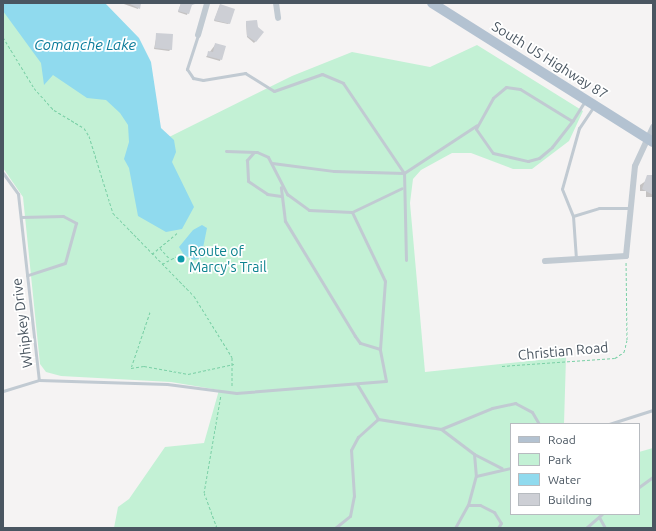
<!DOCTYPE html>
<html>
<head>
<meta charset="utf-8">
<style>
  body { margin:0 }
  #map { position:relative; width:656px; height:531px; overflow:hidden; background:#f5f3f3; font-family:Ubuntu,sans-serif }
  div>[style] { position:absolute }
  .green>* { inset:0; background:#c3f1d5 }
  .water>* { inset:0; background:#90daee }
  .shadow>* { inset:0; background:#0003 }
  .building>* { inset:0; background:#cdcfd5 }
  .path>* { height:1px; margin-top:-0.5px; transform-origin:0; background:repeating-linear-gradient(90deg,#7ad0a6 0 3px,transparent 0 5px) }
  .service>* { height:3px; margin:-1.5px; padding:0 1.5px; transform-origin:1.5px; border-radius:1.5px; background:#c1cad2 }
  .minor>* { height:6px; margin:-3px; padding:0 3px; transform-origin:3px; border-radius:3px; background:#c1cad2 }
  .primary>* { height:10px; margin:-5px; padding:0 5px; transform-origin:5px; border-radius:5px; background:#b3c2d1 }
  .dots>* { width:11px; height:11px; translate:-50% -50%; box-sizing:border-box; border:2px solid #fff; border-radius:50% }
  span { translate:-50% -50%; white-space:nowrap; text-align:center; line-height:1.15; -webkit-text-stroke:3.5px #fff; paint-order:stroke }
  .street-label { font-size:14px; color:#4a5661 }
  .culture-label { font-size:14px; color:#0d838f }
  .left { translate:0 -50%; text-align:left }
  .water-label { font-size:15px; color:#0c7c9b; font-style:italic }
  .frame { position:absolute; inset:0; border:4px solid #4a5661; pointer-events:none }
  .legend { position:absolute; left:510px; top:423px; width:130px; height:92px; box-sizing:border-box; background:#fff; border:1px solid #b7bbc0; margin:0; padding:5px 7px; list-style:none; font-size:12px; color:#4a5661 }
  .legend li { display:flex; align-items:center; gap:8px; height:20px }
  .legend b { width:20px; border:1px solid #b7bbc0 }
</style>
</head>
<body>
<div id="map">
  <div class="green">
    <div style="clip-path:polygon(3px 3px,122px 100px,157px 143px,292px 76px,352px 52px,430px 67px,477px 45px,583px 111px,569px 141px,532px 169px,513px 169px,471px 153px,452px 153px,421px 170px,413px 179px,410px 203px,425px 372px,566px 357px,564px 424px,511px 424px,511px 514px,639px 514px,639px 452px,653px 448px,653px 528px,114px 528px,118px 507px,129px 499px,165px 447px,204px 443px,219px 390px,171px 382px,61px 376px,46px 372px,40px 364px,23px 197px,3px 168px)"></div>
  </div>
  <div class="water">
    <div style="clip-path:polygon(3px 3px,105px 3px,139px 38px,151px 62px,161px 128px,174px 140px,176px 152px,172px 162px,194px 207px,182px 229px,166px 232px,138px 216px,129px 168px,124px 159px,129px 142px,128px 125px,120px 113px,106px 100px,87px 98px,53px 75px,44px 85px,41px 63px,3px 11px)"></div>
    <div style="clip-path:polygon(202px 225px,207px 228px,202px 253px,205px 257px,194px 260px,184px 255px,179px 247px,193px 230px)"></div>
  </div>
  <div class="shadow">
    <div style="clip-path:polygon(121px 3px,140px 3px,138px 9px)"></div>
    <div style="clip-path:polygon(181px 3px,197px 3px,190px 5px,187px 15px,178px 12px)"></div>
    <div style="clip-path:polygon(220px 5px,229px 23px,228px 24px,214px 21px)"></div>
    <div style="clip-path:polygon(246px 22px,262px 32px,254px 43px,247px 37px)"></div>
    <div style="clip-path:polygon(157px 34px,171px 49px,169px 51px,154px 49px)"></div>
    <div style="clip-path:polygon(215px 45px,224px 46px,220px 61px,206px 57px)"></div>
    <div style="clip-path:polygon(653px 176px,653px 197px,646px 197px,646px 191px,640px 191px,640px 185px)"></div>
  </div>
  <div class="building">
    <div style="clip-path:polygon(128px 3px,141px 3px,140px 9px)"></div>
    <div style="clip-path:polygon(181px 3px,198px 3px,192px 5px,189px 14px,178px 11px)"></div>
    <div style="clip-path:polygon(220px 4px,235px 9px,230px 24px,214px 20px)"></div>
    <div style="clip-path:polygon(257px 20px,258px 27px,264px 32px,256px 42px,247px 36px,246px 21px)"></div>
    <div style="clip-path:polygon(156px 33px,173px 34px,172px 50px,155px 48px)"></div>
    <div style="clip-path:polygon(215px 43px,226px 46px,222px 60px,207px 56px,208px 51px,213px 52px)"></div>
    <div style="clip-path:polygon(647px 175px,653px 175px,653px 195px,642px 189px)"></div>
  </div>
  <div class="path">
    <div style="left:3px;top:37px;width:60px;rotate:58.7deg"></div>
    <div style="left:34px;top:88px;width:30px;rotate:48deg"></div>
    <div style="left:54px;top:110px;width:35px;rotate:31deg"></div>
    <div style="left:84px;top:128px;width:9px;rotate:58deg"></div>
    <div style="left:89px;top:136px;width:81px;rotate:72.7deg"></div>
    <div style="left:113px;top:213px;width:116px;rotate:45.7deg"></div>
    <div style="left:194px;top:296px;width:72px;rotate:58.1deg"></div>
    <div style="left:232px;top:357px;width:30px;rotate:90deg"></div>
    <div style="left:160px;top:248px;width:15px;rotate:48deg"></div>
    <div style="left:152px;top:254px;width:33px;rotate:-40deg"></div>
    <div style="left:162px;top:264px;width:19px;rotate:-28deg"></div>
    <div style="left:150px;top:312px;width:59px;rotate:108.7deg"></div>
    <div style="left:131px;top:368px;width:13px;rotate:-9deg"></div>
    <div style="left:144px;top:366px;width:45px;rotate:10.3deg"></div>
    <div style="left:188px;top:374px;width:47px;rotate:-12.3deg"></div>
    <div style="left:502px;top:366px;width:113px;rotate:-4deg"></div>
    <div style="left:615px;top:358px;width:11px;rotate:-34deg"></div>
    <div style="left:624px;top:352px;width:12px;rotate:-76deg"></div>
    <div style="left:627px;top:340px;width:78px;rotate:-90.7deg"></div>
    <div style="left:217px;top:528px;width:37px;rotate:-110deg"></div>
    <div style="left:204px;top:493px;width:99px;rotate:-80.2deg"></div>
  </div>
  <div class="service">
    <div style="left:198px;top:35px;width:36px;rotate:108deg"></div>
    <div style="left:187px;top:69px;width:11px;rotate:56deg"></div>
    <div style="left:193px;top:78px;width:10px;rotate:11deg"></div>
    <div style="left:203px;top:80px;width:43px;rotate:-9.5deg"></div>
    <div style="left:245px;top:73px;width:34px;rotate:32deg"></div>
    <div style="left:274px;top:91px;width:51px;rotate:-19.5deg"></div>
    <div style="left:322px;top:74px;width:23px;rotate:23deg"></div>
    <div style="left:343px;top:83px;width:109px;rotate:55.9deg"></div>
    <div style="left:594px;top:106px;width:27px;rotate:124deg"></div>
    <div style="left:579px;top:128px;width:63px;rotate:105.6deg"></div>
    <div style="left:562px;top:189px;width:29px;rotate:68deg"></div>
    <div style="left:573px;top:216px;width:27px;rotate:-17deg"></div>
    <div style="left:599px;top:208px;width:31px"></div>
    <div style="left:572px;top:121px;width:61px;rotate:-148.4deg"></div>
    <div style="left:520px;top:89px;width:14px;rotate:-172deg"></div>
    <div style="left:506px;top:87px;width:17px;rotate:140deg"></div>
    <div style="left:493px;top:98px;width:35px;rotate:119deg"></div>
    <div style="left:476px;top:129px;width:29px;rotate:55deg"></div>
    <div style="left:493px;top:153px;width:36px;rotate:13deg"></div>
    <div style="left:528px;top:161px;width:11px;rotate:-15deg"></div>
    <div style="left:539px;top:158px;width:17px;rotate:-40deg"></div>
    <div style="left:552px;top:147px;width:34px;rotate:-52deg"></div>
    <div style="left:573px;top:120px;width:22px;rotate:-58deg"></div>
    <div style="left:226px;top:151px;width:31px;rotate:2deg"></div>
    <div style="left:257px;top:152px;width:12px;rotate:24deg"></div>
    <div style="left:268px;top:157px;width:42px;rotate:62.8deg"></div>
    <div style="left:287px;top:194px;width:27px;rotate:36deg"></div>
    <div style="left:309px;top:210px;width:43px;rotate:2.7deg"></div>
    <div style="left:254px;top:152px;width:11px;rotate:131deg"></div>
    <div style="left:247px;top:160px;width:21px;rotate:87deg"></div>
    <div style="left:248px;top:181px;width:23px;rotate:34deg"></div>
    <div style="left:267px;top:194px;width:14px;rotate:8deg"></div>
    <div style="left:272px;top:163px;width:63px;rotate:7.4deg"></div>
    <div style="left:334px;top:171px;width:70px;rotate:1.6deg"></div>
    <div style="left:3px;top:173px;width:26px;rotate:54deg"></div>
    <div style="left:18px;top:194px;width:187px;rotate:83.6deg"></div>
    <div style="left:573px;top:216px;width:43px;rotate:86deg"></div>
    <div style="left:21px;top:217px;width:42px;rotate:-1.4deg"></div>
    <div style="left:63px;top:216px;width:15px;rotate:28deg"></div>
    <div style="left:76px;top:223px;width:41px;rotate:105.4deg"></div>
    <div style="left:65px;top:263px;width:40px;rotate:162deg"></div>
    <div style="left:406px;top:260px;width:87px;rotate:-91.3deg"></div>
    <div style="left:404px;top:173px;width:87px;rotate:-33.3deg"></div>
    <div style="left:380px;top:349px;width:68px;rotate:-85.8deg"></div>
    <div style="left:385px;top:281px;width:76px;rotate:-115.6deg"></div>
    <div style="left:352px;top:212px;width:55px;rotate:-25.6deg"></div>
    <div style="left:357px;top:384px;width:41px;rotate:59deg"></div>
    <div style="left:3px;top:391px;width:38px;rotate:-17deg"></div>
    <div style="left:39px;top:380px;width:128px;rotate:1.8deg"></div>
    <div style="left:167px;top:384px;width:70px;rotate:7.4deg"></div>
    <div style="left:236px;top:393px;width:150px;rotate:-4.6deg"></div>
    <div style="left:386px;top:381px;width:33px;rotate:-101deg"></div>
    <div style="left:380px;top:349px;width:21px;rotate:-163deg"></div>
    <div style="left:360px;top:343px;width:9px;rotate:-126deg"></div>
    <div style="left:355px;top:336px;width:135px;rotate:-121.3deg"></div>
    <div style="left:285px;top:221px;width:34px;rotate:-97deg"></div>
    <div style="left:609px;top:424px;width:46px;rotate:-17.7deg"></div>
    <div style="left:441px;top:429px;width:41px;rotate:37.1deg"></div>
    <div style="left:474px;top:454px;width:22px;rotate:85deg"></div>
    <div style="left:476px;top:476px;width:36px;rotate:-13deg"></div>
    <div style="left:474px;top:454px;width:31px;rotate:27deg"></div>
    <div style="left:639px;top:487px;width:17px;rotate:-36deg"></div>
    <div style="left:468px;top:505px;width:30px;rotate:-75deg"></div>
    <div style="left:599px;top:517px;width:13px;rotate:61deg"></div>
    <div style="left:335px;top:528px;width:19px;rotate:-39deg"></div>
    <div style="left:350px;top:516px;width:20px;rotate:-79deg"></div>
    <div style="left:354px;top:496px;width:46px;rotate:-93.7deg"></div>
    <div style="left:351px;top:450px;width:15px;rotate:-62deg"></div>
    <div style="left:358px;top:437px;width:27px;rotate:-42deg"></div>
    <div style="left:378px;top:419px;width:64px;rotate:9deg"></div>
    <div style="left:441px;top:429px;width:55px;rotate:-22.4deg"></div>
    <div style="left:492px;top:408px;width:24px;rotate:-12deg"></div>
    <div style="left:515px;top:403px;width:19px;rotate:28deg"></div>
    <div style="left:532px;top:412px;width:14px;rotate:60deg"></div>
    <div style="left:455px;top:528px;width:26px;rotate:-61deg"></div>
    <div style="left:468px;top:505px;width:12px"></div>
    <div style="left:480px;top:505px;width:16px;rotate:27deg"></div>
    <div style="left:494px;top:512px;width:13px;rotate:58deg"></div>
    <div style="left:501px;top:523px;width:6px;rotate:121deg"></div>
    <div style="left:586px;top:528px;width:21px;rotate:-41deg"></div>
  </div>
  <div class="minor">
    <div style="left:276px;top:3px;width:15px;rotate:82deg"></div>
    <div style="left:198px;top:35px;width:33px;rotate:-74deg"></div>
    <div style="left:545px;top:261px;width:81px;rotate:-3.5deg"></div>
    <div style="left:626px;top:256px;width:90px;rotate:-84.3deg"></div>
    <div style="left:635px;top:166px;width:43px;rotate:-65.2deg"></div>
  </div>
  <div class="primary">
    <div style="left:432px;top:3px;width:261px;rotate:32.2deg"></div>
  </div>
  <div class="dots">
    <div style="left:181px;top:259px;background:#0f9aa8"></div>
  </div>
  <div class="street-label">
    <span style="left:550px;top:60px;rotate:32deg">South US Highway 87</span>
    <span style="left:22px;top:323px;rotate:-97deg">Whipkey Drive</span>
    <span style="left:563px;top:351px;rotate:-5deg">Christian Road</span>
  </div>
  <div class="culture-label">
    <span class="left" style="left:189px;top:259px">Route of<br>Marcy's Trail</span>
  </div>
  <div class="water-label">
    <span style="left:85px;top:45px">Comanche Lake</span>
  </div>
  <div class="frame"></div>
  <ul class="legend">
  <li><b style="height:5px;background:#b3c2d1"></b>Road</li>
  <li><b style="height:11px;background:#c3f1d5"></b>Park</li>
  <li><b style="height:11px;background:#90daee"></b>Water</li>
  <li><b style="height:11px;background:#cdcfd5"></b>Building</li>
  </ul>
</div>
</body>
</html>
